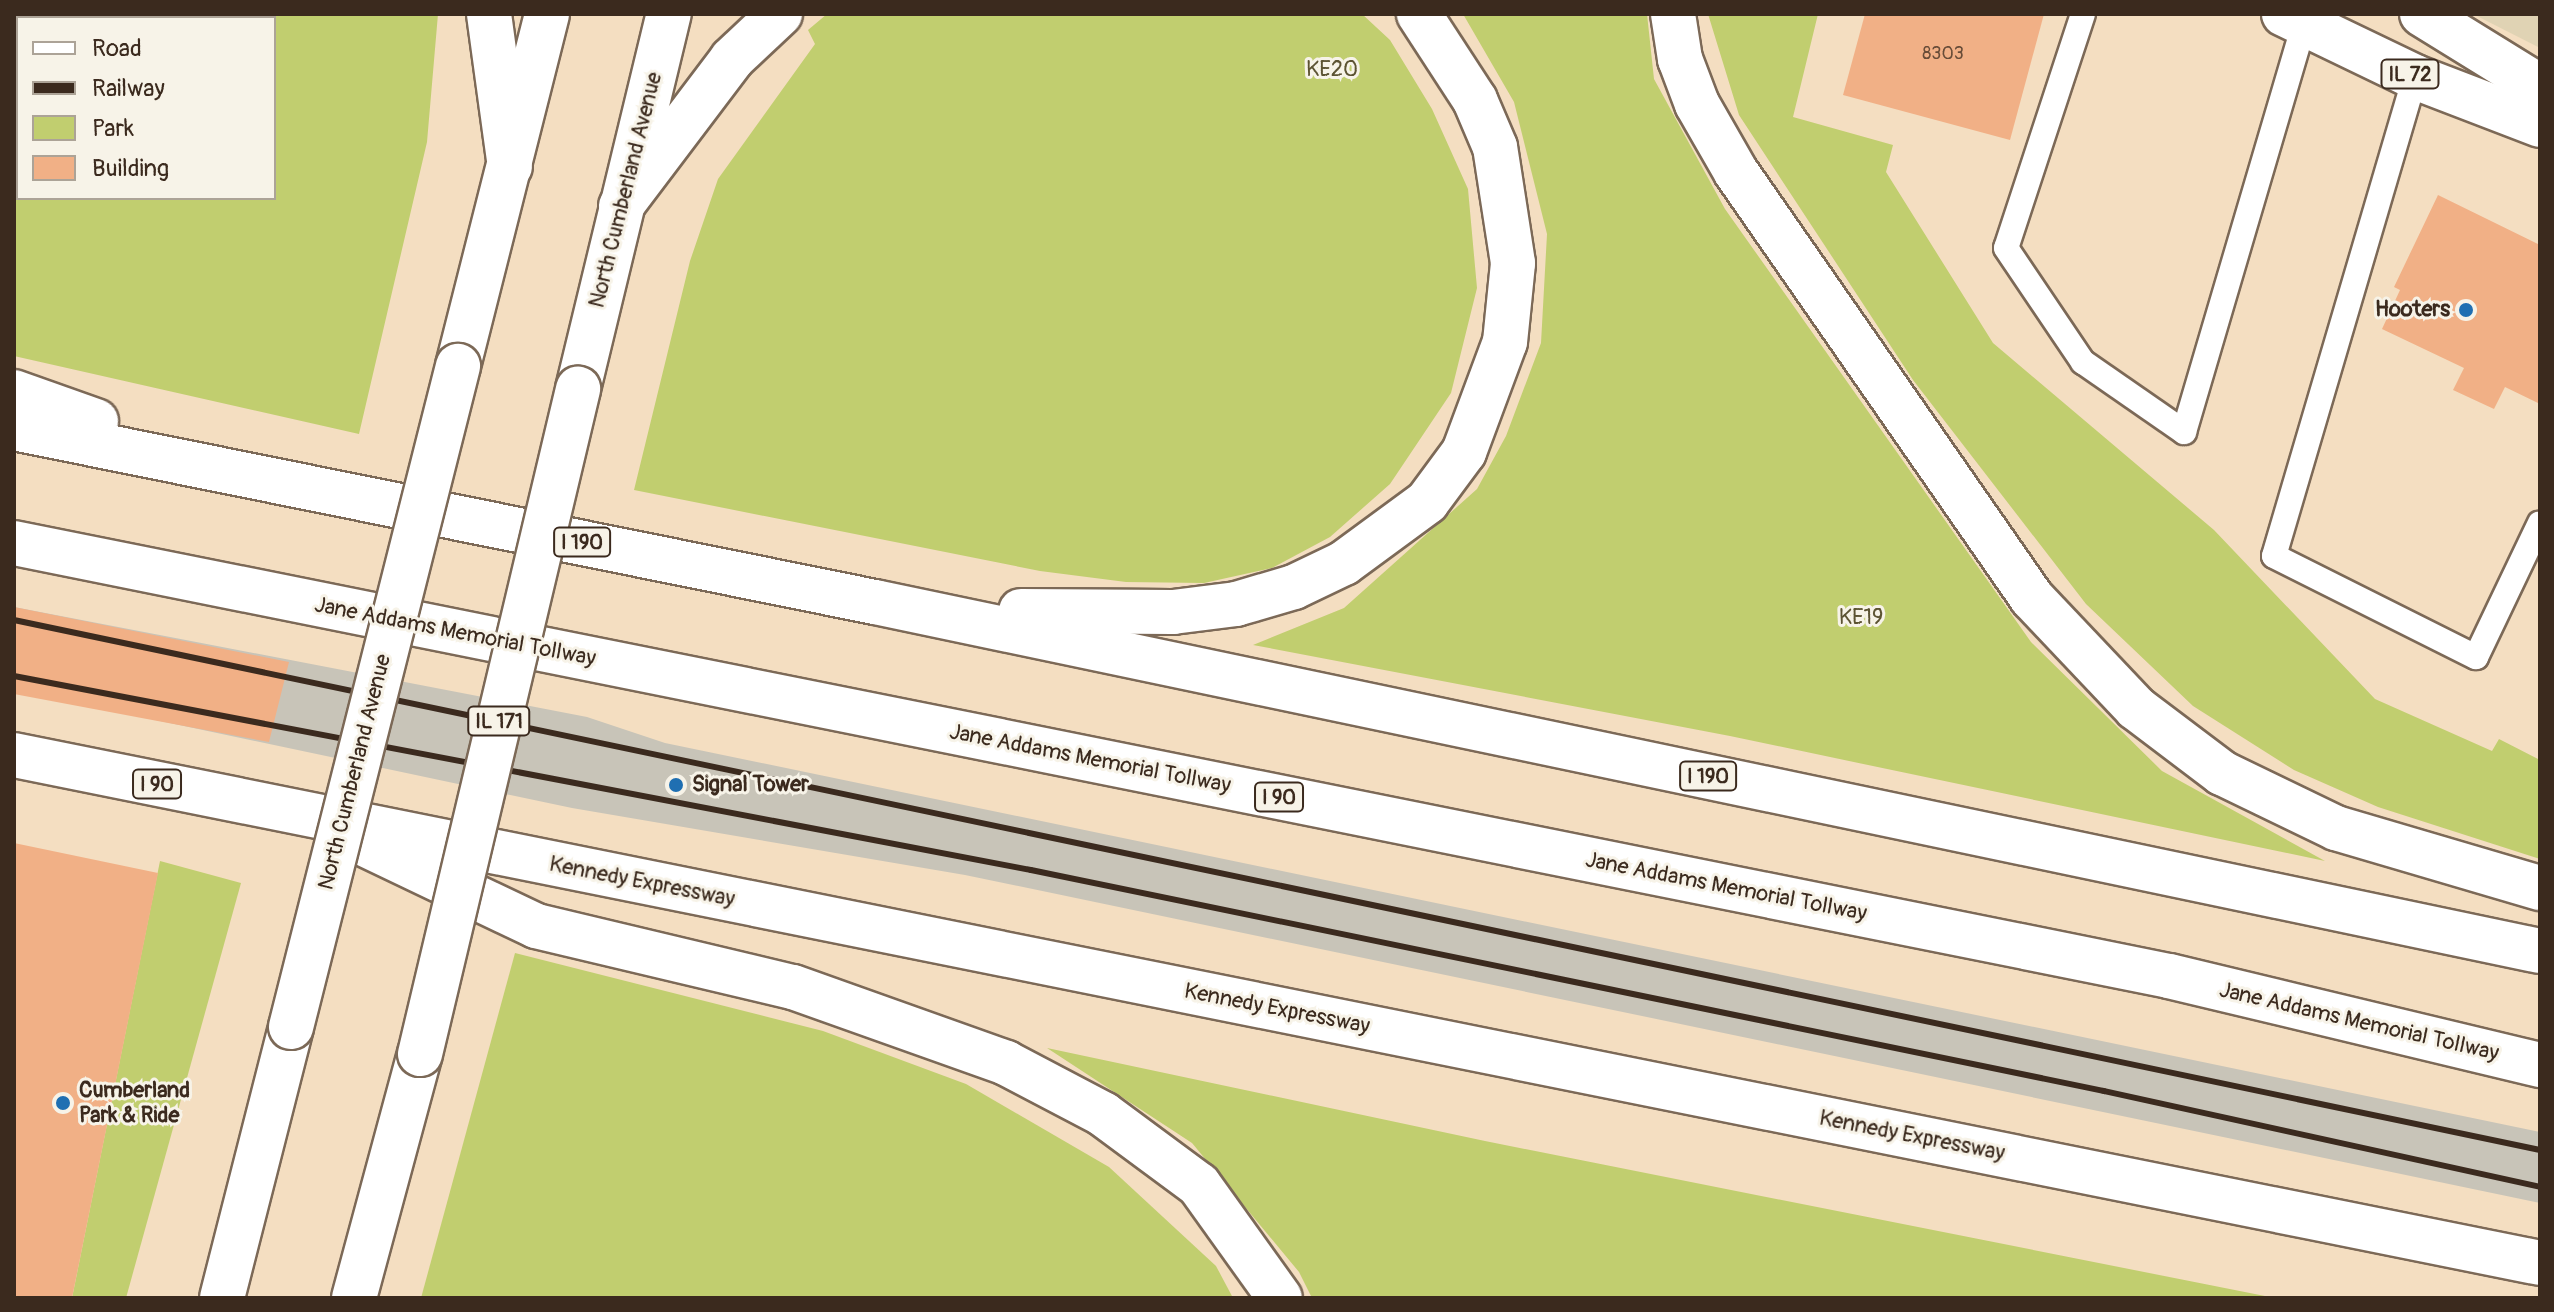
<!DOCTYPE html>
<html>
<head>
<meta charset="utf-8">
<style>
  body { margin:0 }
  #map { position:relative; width:2554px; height:1312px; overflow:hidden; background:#f4dec1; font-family:Pangolin,sans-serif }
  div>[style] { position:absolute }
  .built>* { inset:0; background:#e0d3b4 }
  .industrial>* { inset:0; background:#c8c4b8 }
  .green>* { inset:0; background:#c1ce6f }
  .building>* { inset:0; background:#f1b086 }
  .roads { filter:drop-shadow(2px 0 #7c6957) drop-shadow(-2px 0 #7c6957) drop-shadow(0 2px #7c6957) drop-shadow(0 -2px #7c6957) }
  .service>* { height:24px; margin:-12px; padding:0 12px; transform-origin:12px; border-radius:12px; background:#fff }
  .primary>* { height:44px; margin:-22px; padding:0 22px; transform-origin:22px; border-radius:22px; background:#fff }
  .motorway>* { height:44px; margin:-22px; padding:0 22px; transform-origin:22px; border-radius:22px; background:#fff }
  .rail>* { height:6px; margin:-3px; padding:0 3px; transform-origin:3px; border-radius:3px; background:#3b2a1e }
  .bridges { filter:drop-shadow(2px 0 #7c6957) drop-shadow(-2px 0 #7c6957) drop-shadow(0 2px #7c6957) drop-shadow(0 -2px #7c6957) }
  .primary-bridge>* { height:44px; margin:-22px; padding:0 22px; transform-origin:22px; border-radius:22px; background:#fff }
  .dots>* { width:22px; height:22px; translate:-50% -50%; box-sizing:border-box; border:4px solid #f7f3e8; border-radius:50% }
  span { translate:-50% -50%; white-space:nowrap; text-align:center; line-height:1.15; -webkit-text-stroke:6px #f7f3e8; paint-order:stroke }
  .number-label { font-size:18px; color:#684c38 }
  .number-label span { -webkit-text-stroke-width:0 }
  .shield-label span { padding:2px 6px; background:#f7f3e8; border:2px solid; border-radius:6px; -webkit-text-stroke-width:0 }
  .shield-label { font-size:20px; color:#3b2a1e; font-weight:700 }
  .park-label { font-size:22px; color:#5c5332 }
  .street-label { font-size:22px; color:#3b2a1e }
  .poi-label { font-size:22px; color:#3b2a1e; font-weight:700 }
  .right { translate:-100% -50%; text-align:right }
  .left { translate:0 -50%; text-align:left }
  .frame { position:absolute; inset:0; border:16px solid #3b2a1e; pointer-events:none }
  .legend { position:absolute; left:16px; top:16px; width:260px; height:184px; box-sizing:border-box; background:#f7f3e8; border:2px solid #aca397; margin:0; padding:10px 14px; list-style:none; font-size:24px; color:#3b2a1e }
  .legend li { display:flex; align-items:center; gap:16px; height:40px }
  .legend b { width:40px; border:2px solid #aca397 }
</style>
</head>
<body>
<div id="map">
  <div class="built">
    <div style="clip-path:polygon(2473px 14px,2540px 14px,2540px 48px)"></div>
  </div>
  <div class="industrial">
    <div style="clip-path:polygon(14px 607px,587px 717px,665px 743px,2540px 1132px,2540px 1203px,965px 875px,572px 808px,14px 690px)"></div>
  </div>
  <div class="green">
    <div style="clip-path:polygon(evenodd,14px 14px,438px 14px,427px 142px,359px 434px,14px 356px,14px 14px,274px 18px,274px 198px,18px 198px,18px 18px,274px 18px)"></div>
    <div style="clip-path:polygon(827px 14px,1362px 14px,1390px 40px,1432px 109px,1468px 189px,1477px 288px,1451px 393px,1390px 484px,1330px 537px,1272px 568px,1204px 583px,1126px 582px,1040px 571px,634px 490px,690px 261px,718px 179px,815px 44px,808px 30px)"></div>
    <div style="clip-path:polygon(1463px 14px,1647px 14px,1654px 79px,1725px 209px,2031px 642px,2162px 771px,2325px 861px,1730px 736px,1253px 645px,1344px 608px,1477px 489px,1506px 436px,1541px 343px,1547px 234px,1514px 102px)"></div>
    <div style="clip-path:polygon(1708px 14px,1818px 14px,1793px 117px,1893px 145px,1886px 172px,1993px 343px,2214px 530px,2375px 699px,2492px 751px,2499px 739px,2540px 760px,2540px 859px,2378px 807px,2294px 770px,2193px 706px,2086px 604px,1913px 380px,1739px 115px)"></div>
    <div style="clip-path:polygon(160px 861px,241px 883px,126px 1298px,72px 1298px)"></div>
    <div style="clip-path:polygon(515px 953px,823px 1031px,966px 1084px,1109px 1167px,1216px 1266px,1233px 1298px,421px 1298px)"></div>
    <div style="clip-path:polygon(1047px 1048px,1485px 1141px,2275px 1298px,1312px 1298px,1299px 1272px,1192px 1143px)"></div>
  </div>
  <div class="building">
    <div style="clip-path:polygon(1865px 14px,2044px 14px,2010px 140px,1843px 95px)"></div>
    <div style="clip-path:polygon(2438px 195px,2540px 245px,2538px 403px,2505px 387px,2494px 409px,2453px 390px,2464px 368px,2382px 329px,2400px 290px,2394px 287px)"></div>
    <div style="clip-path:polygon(14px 607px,289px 662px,269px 742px,14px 694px)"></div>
    <div style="clip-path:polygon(671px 777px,683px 779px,681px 792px,668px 790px)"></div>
    <div style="clip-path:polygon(14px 843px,158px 873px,72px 1298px,14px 1298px)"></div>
  </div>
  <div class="roads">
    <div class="service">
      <div style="left:2083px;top:14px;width:246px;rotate:108.2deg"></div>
      <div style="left:2006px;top:248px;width:138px;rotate:56deg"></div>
      <div style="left:2083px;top:362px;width:123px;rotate:34.7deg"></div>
      <div style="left:2184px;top:432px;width:426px;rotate:-73.6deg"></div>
      <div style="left:2415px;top:77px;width:499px;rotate:106.4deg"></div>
      <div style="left:2274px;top:556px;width:226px;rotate:26.6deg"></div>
      <div style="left:2476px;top:657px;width:148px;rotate:-64.5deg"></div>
    </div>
    <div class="primary">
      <div style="left:2284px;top:14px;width:145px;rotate:25.7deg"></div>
      <div style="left:2415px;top:77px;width:134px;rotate:21deg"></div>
      <div style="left:2422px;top:14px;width:139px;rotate:31.7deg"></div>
      <div style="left:458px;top:366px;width:363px;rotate:-75.8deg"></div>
      <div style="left:578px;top:389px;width:386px;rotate:-76.4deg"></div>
      <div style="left:222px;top:1298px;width:280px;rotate:-75.7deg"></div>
      <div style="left:354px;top:1298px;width:253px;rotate:-74.9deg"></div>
    </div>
    <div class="motorway">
      <div style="left:489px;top:14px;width:154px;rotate:82.2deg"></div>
      <div style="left:1673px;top:14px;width:46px;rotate:81.2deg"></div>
      <div style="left:1680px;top:59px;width:48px;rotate:69.3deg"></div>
      <div style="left:1697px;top:104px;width:78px;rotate:60.2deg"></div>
      <div style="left:1736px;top:172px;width:519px;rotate:55.21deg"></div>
      <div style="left:2032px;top:598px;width:151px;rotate:46.6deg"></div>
      <div style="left:2136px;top:708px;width:108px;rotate:37.1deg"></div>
      <div style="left:2222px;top:773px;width:127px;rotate:25.8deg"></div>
      <div style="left:2336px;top:828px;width:213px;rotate:16.4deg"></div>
      <div style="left:621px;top:206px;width:184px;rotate:-52.9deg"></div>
      <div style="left:732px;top:59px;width:66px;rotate:-43.2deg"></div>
      <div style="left:14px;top:392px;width:87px;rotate:19.5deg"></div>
      <div style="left:14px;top:428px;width:878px;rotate:11.43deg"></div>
      <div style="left:875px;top:602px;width:1701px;rotate:11.84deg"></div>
      <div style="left:14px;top:543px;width:2198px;rotate:11.36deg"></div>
      <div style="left:2169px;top:976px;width:382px;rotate:13.5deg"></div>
      <div style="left:1021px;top:611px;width:152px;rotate:0.4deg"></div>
      <div style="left:1173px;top:612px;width:64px;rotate:-7.2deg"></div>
      <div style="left:1236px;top:604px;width:60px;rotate:-16.3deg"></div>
      <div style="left:1294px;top:587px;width:55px;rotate:-25.6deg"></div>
      <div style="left:1344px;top:563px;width:103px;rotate:-36.3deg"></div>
      <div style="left:1427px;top:502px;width:62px;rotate:-53.5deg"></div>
      <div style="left:1464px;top:452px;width:117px;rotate:-69.6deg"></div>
      <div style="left:1505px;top:342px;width:79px;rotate:-84.2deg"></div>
      <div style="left:1513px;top:263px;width:117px;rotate:-98.8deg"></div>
      <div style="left:1495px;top:147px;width:51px;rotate:-113.1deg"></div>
      <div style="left:1475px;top:100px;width:103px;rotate:-123.1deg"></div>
      <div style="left:14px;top:755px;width:2577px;rotate:11.37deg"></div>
      <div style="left:360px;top:842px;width:195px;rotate:25.5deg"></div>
      <div style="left:536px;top:926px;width:264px;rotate:13.4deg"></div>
      <div style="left:793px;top:987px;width:226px;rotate:19.6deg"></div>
      <div style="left:1006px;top:1063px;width:110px;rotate:27.7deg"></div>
      <div style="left:1103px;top:1114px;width:119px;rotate:36.5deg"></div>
      <div style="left:1199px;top:1185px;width:139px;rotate:54.4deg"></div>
    </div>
  </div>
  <div class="rail">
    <div style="left:14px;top:620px;width:2581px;rotate:11.85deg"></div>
    <div style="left:14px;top:676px;width:1035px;rotate:10.8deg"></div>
    <div style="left:1031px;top:870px;width:1096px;rotate:11.64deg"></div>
    <div style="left:2104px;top:1091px;width:446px;rotate:12.4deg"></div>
  </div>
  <div class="bridges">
    <div class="primary-bridge">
      <div style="left:291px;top:1027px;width:682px;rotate:-75.82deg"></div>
      <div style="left:420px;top:1054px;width:684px;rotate:-76.63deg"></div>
    </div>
  </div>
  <div class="dots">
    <div style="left:2466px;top:310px;background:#1f6fb2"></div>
    <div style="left:676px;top:785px;background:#1f6fb2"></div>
    <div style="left:63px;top:1103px;background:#1f6fb2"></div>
  </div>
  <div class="number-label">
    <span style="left:1943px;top:54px">8303</span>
  </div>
  <div class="shield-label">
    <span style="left:2410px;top:74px">IL 72</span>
    <span style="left:582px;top:542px">I 190</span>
    <span style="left:499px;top:721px">IL 171</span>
    <span style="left:1708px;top:776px">I 190</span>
    <span style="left:157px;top:784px">I 90</span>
    <span style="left:1279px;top:797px">I 90</span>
  </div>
  <div class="park-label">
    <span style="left:1332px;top:70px">KE20</span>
    <span style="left:1861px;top:618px">KE19</span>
  </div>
  <div class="street-label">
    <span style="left:626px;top:190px;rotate:-76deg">North Cumberland Avenue</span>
    <span style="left:455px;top:632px;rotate:11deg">Jane Addams Memorial Tollway</span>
    <span style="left:1090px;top:759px;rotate:11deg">Jane Addams Memorial Tollway</span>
    <span style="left:355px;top:772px;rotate:-76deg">North Cumberland Avenue</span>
    <span style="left:642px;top:882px;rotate:11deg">Kennedy Expressway</span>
    <span style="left:1726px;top:887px;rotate:11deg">Jane Addams Memorial Tollway</span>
    <span style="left:1277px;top:1009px;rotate:11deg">Kennedy Expressway</span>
    <span style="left:2359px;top:1022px;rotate:13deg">Jane Addams Memorial Tollway</span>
    <span style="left:1912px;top:1136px;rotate:11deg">Kennedy Expressway</span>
  </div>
  <div class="poi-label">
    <span class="right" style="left:2450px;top:310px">Hooters</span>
    <span class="left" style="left:692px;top:785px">Signal Tower</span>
    <span class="left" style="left:79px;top:1103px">Cumberland<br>Park &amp; Ride</span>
  </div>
  <div class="frame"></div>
  <ul class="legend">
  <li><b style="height:10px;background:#fff"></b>Road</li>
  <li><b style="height:10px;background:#3b2a1e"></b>Railway</li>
  <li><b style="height:22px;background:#c1ce6f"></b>Park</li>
  <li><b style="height:22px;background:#f1b086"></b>Building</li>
  </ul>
</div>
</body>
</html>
